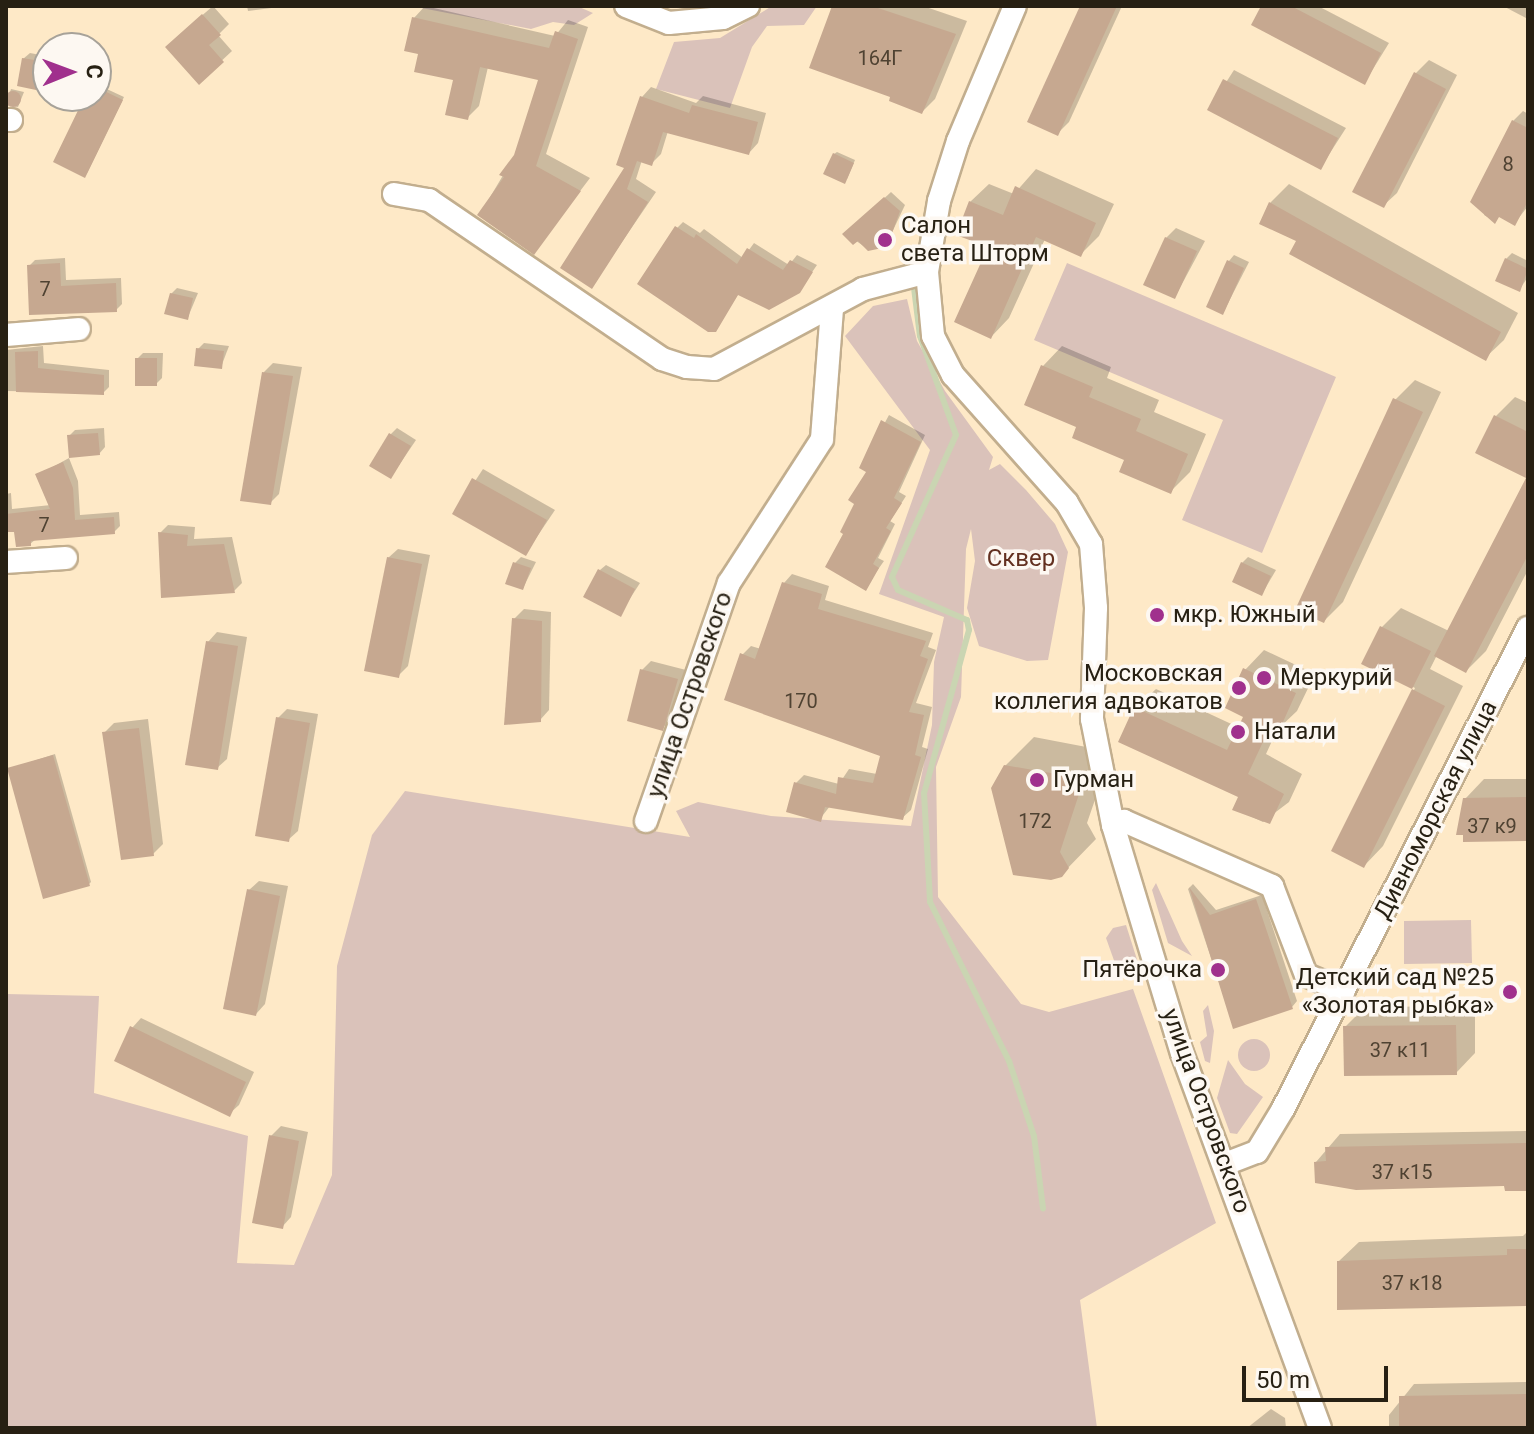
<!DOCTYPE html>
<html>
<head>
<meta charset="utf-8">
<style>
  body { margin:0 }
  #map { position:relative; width:1534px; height:1434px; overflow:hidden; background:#fee9c7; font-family:Roboto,sans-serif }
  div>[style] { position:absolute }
  .green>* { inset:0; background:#dac2ba }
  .round { border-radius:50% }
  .shadow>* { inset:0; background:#0003 }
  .stream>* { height:6px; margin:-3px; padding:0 3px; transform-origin:3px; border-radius:3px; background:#cad5b2 }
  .building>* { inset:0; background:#c6a890 }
  .roads { filter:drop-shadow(2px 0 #c2ae8e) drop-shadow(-2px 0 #c2ae8e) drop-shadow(0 2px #c2ae8e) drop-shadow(0 -2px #c2ae8e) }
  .minor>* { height:22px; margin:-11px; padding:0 11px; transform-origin:11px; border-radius:11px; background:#fff }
  .dots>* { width:22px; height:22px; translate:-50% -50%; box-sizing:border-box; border:4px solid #fdf8f2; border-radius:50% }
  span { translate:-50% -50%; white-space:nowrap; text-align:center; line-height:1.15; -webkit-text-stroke:7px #fdf8f2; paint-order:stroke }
  .number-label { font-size:20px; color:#4f4232 }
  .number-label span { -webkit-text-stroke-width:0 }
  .poi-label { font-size:24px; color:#272013 }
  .left { translate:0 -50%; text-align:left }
  .right { translate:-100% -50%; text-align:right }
  .park-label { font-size:24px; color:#633020 }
  .street-label { font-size:24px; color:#272013 }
  .frame { position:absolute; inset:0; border:8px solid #272013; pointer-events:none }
  .north { position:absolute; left:32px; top:32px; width:80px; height:80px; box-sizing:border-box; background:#fdf8f2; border:2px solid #a7a299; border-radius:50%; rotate:89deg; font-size:22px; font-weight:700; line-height:32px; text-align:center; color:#272013 }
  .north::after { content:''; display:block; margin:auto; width:28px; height:36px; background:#a0308d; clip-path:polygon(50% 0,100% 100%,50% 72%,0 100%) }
  .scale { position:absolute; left:1242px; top:1366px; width:146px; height:36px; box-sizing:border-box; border:4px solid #272013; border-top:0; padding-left:10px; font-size:24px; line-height:28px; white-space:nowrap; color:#272013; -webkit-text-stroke:6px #fdf8f2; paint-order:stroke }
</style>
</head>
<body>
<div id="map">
  <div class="green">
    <div style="clip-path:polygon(411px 6px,577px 6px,593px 13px,574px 25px,553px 22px,531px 29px)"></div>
    <div style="clip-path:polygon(772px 6px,817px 6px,804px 25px,767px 26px,752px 47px,730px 108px,656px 89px,674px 42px,720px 38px)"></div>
    <div style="clip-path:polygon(1067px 263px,1336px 377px,1262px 553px,1182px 520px,1223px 420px,1034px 340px)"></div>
    <div style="clip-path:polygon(907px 299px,917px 341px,945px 391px,993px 457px,989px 470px,1000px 464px,1026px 490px,1055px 524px,1068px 552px,1048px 660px,1027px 661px,979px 646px,967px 608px,975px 561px,971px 529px,966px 549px,961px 697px,936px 767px,938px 897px,1021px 1004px,1049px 1012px,1133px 989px,1216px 1223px,1080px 1300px,1097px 1428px,6px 1428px,6px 994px,99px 996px,94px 1093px,248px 1136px,237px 1263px,294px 1265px,332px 1175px,337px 966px,372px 835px,405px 791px,690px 837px,676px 811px,698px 802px,771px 816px,911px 826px,932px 725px,934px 662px,944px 617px,879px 594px,930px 450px,845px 336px,873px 306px)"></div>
    <div style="clip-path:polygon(1156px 883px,1182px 941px,1192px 956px,1168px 943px,1152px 890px)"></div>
    <div style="clip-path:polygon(1471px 920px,1472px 963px,1404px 964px,1404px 921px)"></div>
    <div style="clip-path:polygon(1126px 925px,1140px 969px,1124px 973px,1116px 966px,1106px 938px,1113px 928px)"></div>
    <div style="clip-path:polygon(1208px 1005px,1214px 1031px,1210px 1063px,1205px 1061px,1200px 1042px,1207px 1036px,1203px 1011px)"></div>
    <div class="round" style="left:1238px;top:1039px;width:32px;height:32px"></div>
    <div style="clip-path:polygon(1228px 1060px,1245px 1084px,1263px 1097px,1237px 1134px,1230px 1133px,1217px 1098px)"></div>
  </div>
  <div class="shadow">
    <div style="clip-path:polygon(213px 6px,229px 24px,218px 35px,232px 51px,199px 82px,177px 37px)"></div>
    <div style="clip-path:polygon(247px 6px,287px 6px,248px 11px)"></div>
    <div style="clip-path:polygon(425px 6px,555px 36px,568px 20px,588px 27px,546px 154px,590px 178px,534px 252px,480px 214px,515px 155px,541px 79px,488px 67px,479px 106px,467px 118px,455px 79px,420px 52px,414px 18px)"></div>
    <div style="clip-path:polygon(834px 6px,923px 6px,967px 21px,935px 99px,922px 112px,893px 95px)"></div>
    <div style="clip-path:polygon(1083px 6px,1122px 6px,1069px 122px,1057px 134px)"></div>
    <div style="clip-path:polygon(1263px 6px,1318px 6px,1389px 43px,1365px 82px)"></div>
    <div style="clip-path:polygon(1503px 6px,1528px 6px,1528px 19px)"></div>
    <div style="clip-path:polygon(30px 53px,46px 56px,35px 88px,23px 59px)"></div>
    <div style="clip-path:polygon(1429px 60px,1457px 75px,1397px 193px,1384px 205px,1416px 73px)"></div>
    <div style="clip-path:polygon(1234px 70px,1346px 128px,1321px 167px,1209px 109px)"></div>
    <div style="clip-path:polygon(96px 84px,124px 97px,87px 173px,88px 96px,96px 96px)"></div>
    <div style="clip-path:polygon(651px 87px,696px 103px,703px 96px,766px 113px,758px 143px,749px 153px,668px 131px,661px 154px,651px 164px,642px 160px,636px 179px,656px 192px,592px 286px,627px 167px,642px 97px)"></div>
    <div style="clip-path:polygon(11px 89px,24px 92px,18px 107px,6px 105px)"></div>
    <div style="clip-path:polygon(1523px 111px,1528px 114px,1528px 206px,1515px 223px,1500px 215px,1495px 221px,1484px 215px,1513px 121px)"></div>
    <div style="clip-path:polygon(837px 152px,855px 160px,847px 179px,834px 154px)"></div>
    <div style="clip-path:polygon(1036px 169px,1114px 204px,1099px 236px,1080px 255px,1045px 239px,1009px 318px,991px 337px,991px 246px,970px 202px,989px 184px,1014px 194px)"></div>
    <div style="clip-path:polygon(1289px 184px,1518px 313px,1504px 340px,1485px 358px,1299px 240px,1270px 203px)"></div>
    <div style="clip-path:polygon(891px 192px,905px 205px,886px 245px,868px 249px,846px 234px)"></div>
    <div style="clip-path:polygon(683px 222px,700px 233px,704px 229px,743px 258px,754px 243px,789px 265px,797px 255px,817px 265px,799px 291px,739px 293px,715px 330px,677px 228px)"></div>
    <div style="clip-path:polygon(1176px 228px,1205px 241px,1175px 297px,1166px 238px)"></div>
    <div style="clip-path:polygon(1512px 253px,1528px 261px,1528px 277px,1519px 290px,1506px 259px)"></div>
    <div style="clip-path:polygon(1234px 255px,1249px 262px,1223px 313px,1229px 261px)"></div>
    <div style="clip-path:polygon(65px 258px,66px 280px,121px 278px,122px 304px,116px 310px,31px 313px,29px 266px,35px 260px)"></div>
    <div style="clip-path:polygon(177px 288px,198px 293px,188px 317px,171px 294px)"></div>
    <div style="clip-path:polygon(204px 343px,229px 346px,221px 367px,198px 349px)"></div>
    <div style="clip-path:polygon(43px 346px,44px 363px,109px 370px,109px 387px,103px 393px,6px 391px,6px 350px)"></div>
    <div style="clip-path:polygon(1062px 346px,1111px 367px,1107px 378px,1159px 400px,1154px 412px,1206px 434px,1190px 472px,1170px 492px,1078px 426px,1027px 404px,1043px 366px)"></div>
    <div style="clip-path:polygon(143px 353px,163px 353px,162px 378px,156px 384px,137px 359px)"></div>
    <div style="clip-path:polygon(273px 363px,302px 367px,279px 494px,270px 503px,264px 372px)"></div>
    <div style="clip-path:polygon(1415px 380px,1441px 392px,1343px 602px,1324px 621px,1395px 400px)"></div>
    <div style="clip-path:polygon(1515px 397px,1528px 403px,1528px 477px,1496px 416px)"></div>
    <div style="clip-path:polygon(889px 415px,925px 435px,899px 492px,906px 496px,890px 521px,895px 524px,878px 558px,884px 561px,865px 588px,846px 533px,868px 471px,861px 467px)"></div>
    <div style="clip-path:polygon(104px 428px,105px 447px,99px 454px,69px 436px,75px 430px)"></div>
    <div style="clip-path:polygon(397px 428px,416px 440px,391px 477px,391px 434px)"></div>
    <div style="clip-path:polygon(69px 458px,78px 481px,80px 515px,119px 512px,120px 526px,114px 532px,36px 539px,30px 544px,16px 530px,6px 530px,6px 494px,11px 493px,12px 509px,51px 505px,38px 475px)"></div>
    <div style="clip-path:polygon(483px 469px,555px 510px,526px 553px,454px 513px)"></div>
    <div style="clip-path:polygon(1528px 478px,1528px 570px,1486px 651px,1466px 671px,1437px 655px,1430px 669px,1463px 686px,1383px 846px,1364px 866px,1334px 850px,1415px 688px,1364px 663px,1382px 627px,1401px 608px,1449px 631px)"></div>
    <div style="clip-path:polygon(168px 525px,195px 527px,194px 539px,232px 537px,242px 583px,234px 591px,160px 533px)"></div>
    <div style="clip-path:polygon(398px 549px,430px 555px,408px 666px,398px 676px,388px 558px)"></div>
    <div style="clip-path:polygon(521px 557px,536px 562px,523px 588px,515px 563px)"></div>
    <div style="clip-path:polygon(1248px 557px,1276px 570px,1262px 594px,1242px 563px)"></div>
    <div style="clip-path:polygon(606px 565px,640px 583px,620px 614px,600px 570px)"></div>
    <div style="clip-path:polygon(792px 574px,829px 586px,825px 600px,933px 633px,928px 647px,936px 650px,916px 703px,932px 707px,922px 747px,928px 749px,911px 810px,902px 818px,830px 806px,820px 819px,796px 783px,804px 775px,839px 784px,849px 769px,877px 774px,882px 754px,742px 655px,751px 646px,761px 649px,784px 583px)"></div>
    <div style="clip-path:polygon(524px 609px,551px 612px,549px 710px,540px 720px,514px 619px)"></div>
    <div style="clip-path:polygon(217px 632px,247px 637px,227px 759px,217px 768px,208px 642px)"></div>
    <div style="clip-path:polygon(1264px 650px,1315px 674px,1297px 711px,1277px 730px,1266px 754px,1302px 774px,1289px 802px,1263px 822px,1235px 809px,1241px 796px,1136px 708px,1156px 689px,1240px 728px,1246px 716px,1245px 670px)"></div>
    <div style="clip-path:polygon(651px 661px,686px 670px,672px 719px,662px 728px,642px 670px)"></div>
    <div style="clip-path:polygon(287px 709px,318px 714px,298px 831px,288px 840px,278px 718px)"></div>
    <div style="clip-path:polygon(148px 719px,163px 844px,153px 854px,104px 733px,114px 723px)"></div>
    <div style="clip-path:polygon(1034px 737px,1102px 750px,1108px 762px,1087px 823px,1096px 839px,1061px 875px,1005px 766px)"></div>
    <div style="clip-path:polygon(55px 754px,91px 882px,89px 884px,9px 769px)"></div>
    <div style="clip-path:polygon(1484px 779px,1528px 779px,1528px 840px,1458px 833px,1465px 799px)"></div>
    <div style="clip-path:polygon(259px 881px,288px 886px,265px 1004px,256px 1014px,249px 890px)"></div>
    <div style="clip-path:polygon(1193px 884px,1216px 910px,1262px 895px,1297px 1001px,1292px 1007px,1234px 1027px,1188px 889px)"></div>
    <div style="clip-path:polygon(1475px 1006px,1475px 1053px,1456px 1073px,1345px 1027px,1365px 1007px)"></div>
    <div style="clip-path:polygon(141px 1018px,254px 1072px,239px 1105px,229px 1114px,132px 1028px)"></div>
    <div style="clip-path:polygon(281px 1126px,308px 1132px,291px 1217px,282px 1227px,271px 1136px)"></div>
    <div style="clip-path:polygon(1528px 1131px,1528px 1189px,1506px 1184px,1328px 1185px,1316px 1162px,1340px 1134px)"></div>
    <div style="clip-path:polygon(1528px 1231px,1528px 1305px,1339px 1261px,1359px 1242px,1523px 1236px)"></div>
    <div style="clip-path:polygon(1528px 1382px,1528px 1428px,1389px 1428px,1389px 1415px,1414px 1384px)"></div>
    <div style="clip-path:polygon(1271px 1409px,1285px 1418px,1286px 1428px,1247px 1428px)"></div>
  </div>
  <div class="stream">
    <div style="left:914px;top:288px;width:48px;rotate:82.9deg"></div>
    <div style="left:920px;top:336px;width:105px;rotate:70deg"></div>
    <div style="left:956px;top:435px;width:156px;rotate:114.3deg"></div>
    <div style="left:892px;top:577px;width:14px;rotate:65deg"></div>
    <div style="left:898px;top:590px;width:75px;rotate:23.5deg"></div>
    <div style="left:967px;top:620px;width:10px;rotate:79deg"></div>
    <div style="left:969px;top:630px;width:169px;rotate:105.4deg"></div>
    <div style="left:924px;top:793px;width:109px;rotate:86.8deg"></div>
    <div style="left:930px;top:902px;width:178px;rotate:63.6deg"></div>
    <div style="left:1009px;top:1061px;width:79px;rotate:71.6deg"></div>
    <div style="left:1034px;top:1136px;width:73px;rotate:82.9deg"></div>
  </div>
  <div class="building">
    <div style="clip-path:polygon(832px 6px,872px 6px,956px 34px,922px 114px,889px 101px,890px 97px,809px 68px)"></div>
    <div style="clip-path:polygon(1080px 6px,1117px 6px,1058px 136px,1027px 122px)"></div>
    <div style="clip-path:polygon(1261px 6px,1291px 6px,1381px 53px,1365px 85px,1251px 25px)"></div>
    <div style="clip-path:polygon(202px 14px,221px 35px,209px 45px,224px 62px,199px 85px,165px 47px)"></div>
    <div style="clip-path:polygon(412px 17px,549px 48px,555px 31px,578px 39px,536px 166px,581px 191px,534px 255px,477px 215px,504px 177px,499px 175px,514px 155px,538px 80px,480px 67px,468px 120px,445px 115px,453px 80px,414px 72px,418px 54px,404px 51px)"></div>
    <div style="clip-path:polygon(22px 58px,41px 61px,36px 90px,17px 86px)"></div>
    <div style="clip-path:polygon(1414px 72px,1446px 89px,1384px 208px,1352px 192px)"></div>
    <div style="clip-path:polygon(1223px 79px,1338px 138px,1321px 170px,1207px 110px)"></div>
    <div style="clip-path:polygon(96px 87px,123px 100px,85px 178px,53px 162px,85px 96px,96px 96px)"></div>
    <div class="round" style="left:5px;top:91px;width:16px;height:16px"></div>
    <div style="clip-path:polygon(640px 96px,689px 113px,692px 105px,758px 122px,749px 155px,663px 132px,652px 166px,637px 161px,627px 189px,648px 202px,592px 289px,560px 268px,624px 168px,616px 165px)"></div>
    <div style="clip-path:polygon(1512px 120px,1528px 128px,1528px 201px,1515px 226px,1499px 217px,1495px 224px,1470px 202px)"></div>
    <div style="clip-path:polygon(833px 153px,854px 163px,845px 184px,823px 174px)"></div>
    <div style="clip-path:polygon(1015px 186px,1096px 223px,1081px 257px,1036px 237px,991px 339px,954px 322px,988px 247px,956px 235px,969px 201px,1003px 215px)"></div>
    <div style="clip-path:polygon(884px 197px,900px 211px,887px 247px,868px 251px,858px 241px,853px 245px,842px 234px)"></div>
    <div style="clip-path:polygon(1269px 202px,1501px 332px,1486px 361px,1289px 254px,1296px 241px,1259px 224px)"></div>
    <div style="clip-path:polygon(675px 226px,694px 238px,696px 234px,737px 264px,747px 248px,783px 270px,790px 260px,813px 272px,800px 293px,769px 310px,738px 295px,716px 332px,708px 332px,637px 284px)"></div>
    <div style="clip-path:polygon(1165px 237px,1197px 251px,1175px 299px,1143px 285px)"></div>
    <div style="clip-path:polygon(1505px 258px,1528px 269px,1520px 292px,1495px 281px)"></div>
    <div style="clip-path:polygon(1227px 260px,1244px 268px,1223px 315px,1206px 307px)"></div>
    <div style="clip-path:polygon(60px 263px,61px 286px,116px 283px,117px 312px,29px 315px,27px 265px)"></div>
    <div style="clip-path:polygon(170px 293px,193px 298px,188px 320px,164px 314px)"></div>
    <div style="clip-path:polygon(196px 348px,224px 351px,222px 369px,194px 366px)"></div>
    <div style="clip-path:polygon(38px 351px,38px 368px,104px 375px,104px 395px,16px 392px,15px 352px)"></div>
    <div style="clip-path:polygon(135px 358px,157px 358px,157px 386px,135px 386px)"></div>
    <div style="clip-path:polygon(1041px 365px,1093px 387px,1089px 397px,1141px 419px,1136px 431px,1188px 454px,1171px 494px,1119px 472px,1124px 460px,1072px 438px,1076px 427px,1024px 405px)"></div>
    <div style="clip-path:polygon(262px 372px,293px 376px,271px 505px,240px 501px)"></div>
    <div style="clip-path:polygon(1393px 398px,1423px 412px,1324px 623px,1295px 610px)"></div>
    <div style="clip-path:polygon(1494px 415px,1528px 432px,1528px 555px,1466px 673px,1434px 656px,1526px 478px,1475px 453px)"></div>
    <div style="clip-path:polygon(881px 420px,921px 442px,894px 498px,902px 503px,886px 528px,891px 531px,873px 564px,879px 568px,866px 591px,825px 567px,843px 534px,840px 532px,854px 504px,848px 500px,866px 472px,859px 468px)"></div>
    <div style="clip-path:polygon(98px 433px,100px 455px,69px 458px,67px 435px)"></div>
    <div style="clip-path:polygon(389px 433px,411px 446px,391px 479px,369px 466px)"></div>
    <div style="clip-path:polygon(63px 462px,73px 488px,75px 520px,114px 517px,115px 534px,31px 541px,31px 546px,16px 547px,14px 532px,6px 532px,6px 514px,50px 509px,35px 474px)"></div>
    <div style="clip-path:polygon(472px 478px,547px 520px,526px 556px,452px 514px)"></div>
    <div style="clip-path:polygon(158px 532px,188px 535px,187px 546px,224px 544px,235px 593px,161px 598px)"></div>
    <div style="clip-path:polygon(387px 557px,422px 564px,399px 678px,364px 671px)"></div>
    <div style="clip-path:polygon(513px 562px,531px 568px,523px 590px,505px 584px)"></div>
    <div style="clip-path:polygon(1241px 562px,1271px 576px,1262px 596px,1232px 582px)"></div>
    <div style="clip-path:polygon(598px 569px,635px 589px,621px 617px,583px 597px)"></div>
    <div style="clip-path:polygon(782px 582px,822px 594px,818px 609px,926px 641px,920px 656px,928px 659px,909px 712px,924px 715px,915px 755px,921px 757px,903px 820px,825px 807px,821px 822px,786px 812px,794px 782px,836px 794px,838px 777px,873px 783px,880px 756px,724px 700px,740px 653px,755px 659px)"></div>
    <div style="clip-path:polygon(512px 618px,542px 621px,541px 722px,504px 725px)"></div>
    <div style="clip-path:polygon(1380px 626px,1431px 651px,1412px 689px,1361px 664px)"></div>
    <div style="clip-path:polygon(206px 641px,238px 646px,218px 770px,185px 765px)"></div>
    <div style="clip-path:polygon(1243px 668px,1296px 693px,1278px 733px,1269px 729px,1248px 774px,1284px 794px,1270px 824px,1232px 810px,1238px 797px,1118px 742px,1134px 707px,1227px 750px,1243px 717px,1225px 708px)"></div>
    <div style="clip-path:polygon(640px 669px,678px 679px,663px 731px,627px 721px)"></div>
    <div style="clip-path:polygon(1412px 689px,1445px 706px,1364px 868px,1331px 851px)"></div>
    <div style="clip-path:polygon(276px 717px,310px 723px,289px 842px,255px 836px)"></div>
    <div style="clip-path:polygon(139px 728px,154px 856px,121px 860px,102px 732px)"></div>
    <div style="clip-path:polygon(53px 755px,90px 886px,43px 899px,7px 768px)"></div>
    <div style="clip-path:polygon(1004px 765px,1074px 777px,1080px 791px,1060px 852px,1069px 868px,1062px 877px,1051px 880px,1013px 875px,991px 788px)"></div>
    <div style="clip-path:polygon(1528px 797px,1528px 841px,1463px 842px,1463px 835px,1456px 835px,1463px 798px)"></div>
    <div style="clip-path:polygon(1189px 887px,1210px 915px,1256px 899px,1293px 1009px,1233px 1029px)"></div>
    <div style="clip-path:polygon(247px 889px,280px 896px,256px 1016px,223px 1009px)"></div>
    <div style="clip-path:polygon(1456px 1025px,1457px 1075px,1344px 1076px,1343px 1026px)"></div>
    <div style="clip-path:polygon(130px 1026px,246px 1082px,230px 1117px,114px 1061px)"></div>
    <div style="clip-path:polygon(269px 1135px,299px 1141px,283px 1229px,252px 1223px)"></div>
    <div style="clip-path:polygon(1528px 1143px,1528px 1191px,1505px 1191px,1504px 1186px,1356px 1190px,1315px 1183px,1314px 1162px,1326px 1161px,1325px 1147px)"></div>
    <div style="clip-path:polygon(1507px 1249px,1528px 1249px,1528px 1306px,1337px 1310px,1337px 1261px,1507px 1255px)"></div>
    <div style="clip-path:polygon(1528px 1394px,1528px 1428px,1399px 1428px,1399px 1396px)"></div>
  </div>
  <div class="roads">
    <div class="minor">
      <div style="left:626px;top:6px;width:46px;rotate:21.6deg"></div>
      <div style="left:669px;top:23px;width:54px;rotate:-5.3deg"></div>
      <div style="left:723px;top:18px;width:28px;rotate:-26deg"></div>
      <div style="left:1015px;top:6px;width:147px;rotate:112.9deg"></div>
      <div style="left:958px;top:141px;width:63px;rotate:107.6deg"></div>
      <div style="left:939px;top:201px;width:72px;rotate:99.6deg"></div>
      <div style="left:927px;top:272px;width:64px;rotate:84.6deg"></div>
      <div style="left:933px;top:336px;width:44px;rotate:62.9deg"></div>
      <div style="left:953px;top:375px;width:171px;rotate:48.3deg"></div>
      <div style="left:1067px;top:503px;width:48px;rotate:59.7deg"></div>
      <div style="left:1091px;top:544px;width:64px;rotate:85.5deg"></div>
      <div style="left:1096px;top:608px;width:111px;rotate:92.1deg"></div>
      <div style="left:1092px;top:719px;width:108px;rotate:78.8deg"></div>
      <div style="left:1113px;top:825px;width:238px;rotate:73.2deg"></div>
      <div style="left:1182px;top:1053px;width:400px;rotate:69.8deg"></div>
      <div style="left:6px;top:120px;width:5px"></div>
      <div style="left:394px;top:194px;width:36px;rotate:10deg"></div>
      <div style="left:429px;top:200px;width:282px;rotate:34.3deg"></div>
      <div style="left:662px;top:359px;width:26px;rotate:18deg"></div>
      <div style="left:687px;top:367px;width:27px;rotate:4deg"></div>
      <div style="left:714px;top:369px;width:169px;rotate:-28.2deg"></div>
      <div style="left:863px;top:289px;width:66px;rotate:-14.9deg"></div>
      <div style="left:6px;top:335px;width:73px;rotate:-4.7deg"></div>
      <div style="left:6px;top:562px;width:60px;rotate:-3.8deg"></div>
      <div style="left:646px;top:821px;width:252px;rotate:-70.8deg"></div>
      <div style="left:729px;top:583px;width:171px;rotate:-57.1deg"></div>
      <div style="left:822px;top:439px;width:131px;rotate:-85.6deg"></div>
      <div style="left:1113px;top:825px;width:12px;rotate:-20deg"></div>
      <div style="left:1124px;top:821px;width:162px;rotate:23.7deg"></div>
      <div style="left:1272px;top:886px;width:95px;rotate:69.1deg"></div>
      <div style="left:1306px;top:975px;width:41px;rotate:22.8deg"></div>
      <div style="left:1225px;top:1164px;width:34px;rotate:-21deg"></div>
      <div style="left:1257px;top:1152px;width:50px;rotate:-58.8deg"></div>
      <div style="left:1283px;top:1109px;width:540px;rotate:-63.01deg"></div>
    </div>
  </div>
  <div class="dots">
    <div style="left:885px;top:240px;background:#a0308d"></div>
    <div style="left:1157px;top:615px;background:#a0308d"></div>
    <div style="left:1264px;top:678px;background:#a0308d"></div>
    <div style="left:1239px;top:688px;background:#a0308d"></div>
    <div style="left:1238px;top:732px;background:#a0308d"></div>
    <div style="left:1037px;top:780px;background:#a0308d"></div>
    <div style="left:1218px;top:970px;background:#a0308d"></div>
    <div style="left:1510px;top:992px;background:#a0308d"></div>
  </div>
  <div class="number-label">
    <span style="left:880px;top:58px">164Г</span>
    <span style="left:1508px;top:164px">8</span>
    <span style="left:45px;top:289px">7</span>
    <span style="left:44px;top:525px">7</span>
    <span style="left:801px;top:701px">170</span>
    <span style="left:1035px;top:821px">172</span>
    <span style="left:1492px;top:826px">37 к9</span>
    <span style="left:1400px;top:1050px">37 к11</span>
    <span style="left:1402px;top:1172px">37 к15</span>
    <span style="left:1412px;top:1283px">37 к18</span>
  </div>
  <div class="poi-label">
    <span class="left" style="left:901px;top:240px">Салон<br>света Шторм</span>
    <span class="left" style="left:1173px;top:615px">мкр. Южный</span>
    <span class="right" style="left:1223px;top:688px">Московская<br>коллегия адвокатов</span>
    <span class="left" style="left:1280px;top:678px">Меркурий</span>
    <span class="left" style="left:1254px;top:732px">Натали</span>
    <span class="left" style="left:1053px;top:780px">Гурман</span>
    <span class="right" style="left:1202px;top:970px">Пятёрочка</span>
    <span class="right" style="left:1494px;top:992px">Детский сад №25<br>«Золотая рыбка»</span>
  </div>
  <div class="park-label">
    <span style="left:1021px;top:559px">Сквер</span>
  </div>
  <div class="street-label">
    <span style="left:690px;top:695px;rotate:-71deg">улица Островского</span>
    <span style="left:1436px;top:810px;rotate:-63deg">Дивноморская улица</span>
    <span style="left:1206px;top:1111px;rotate:70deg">улица Островского</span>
  </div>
  <div class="frame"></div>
  <div class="north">С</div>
  <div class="scale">50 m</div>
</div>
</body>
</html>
